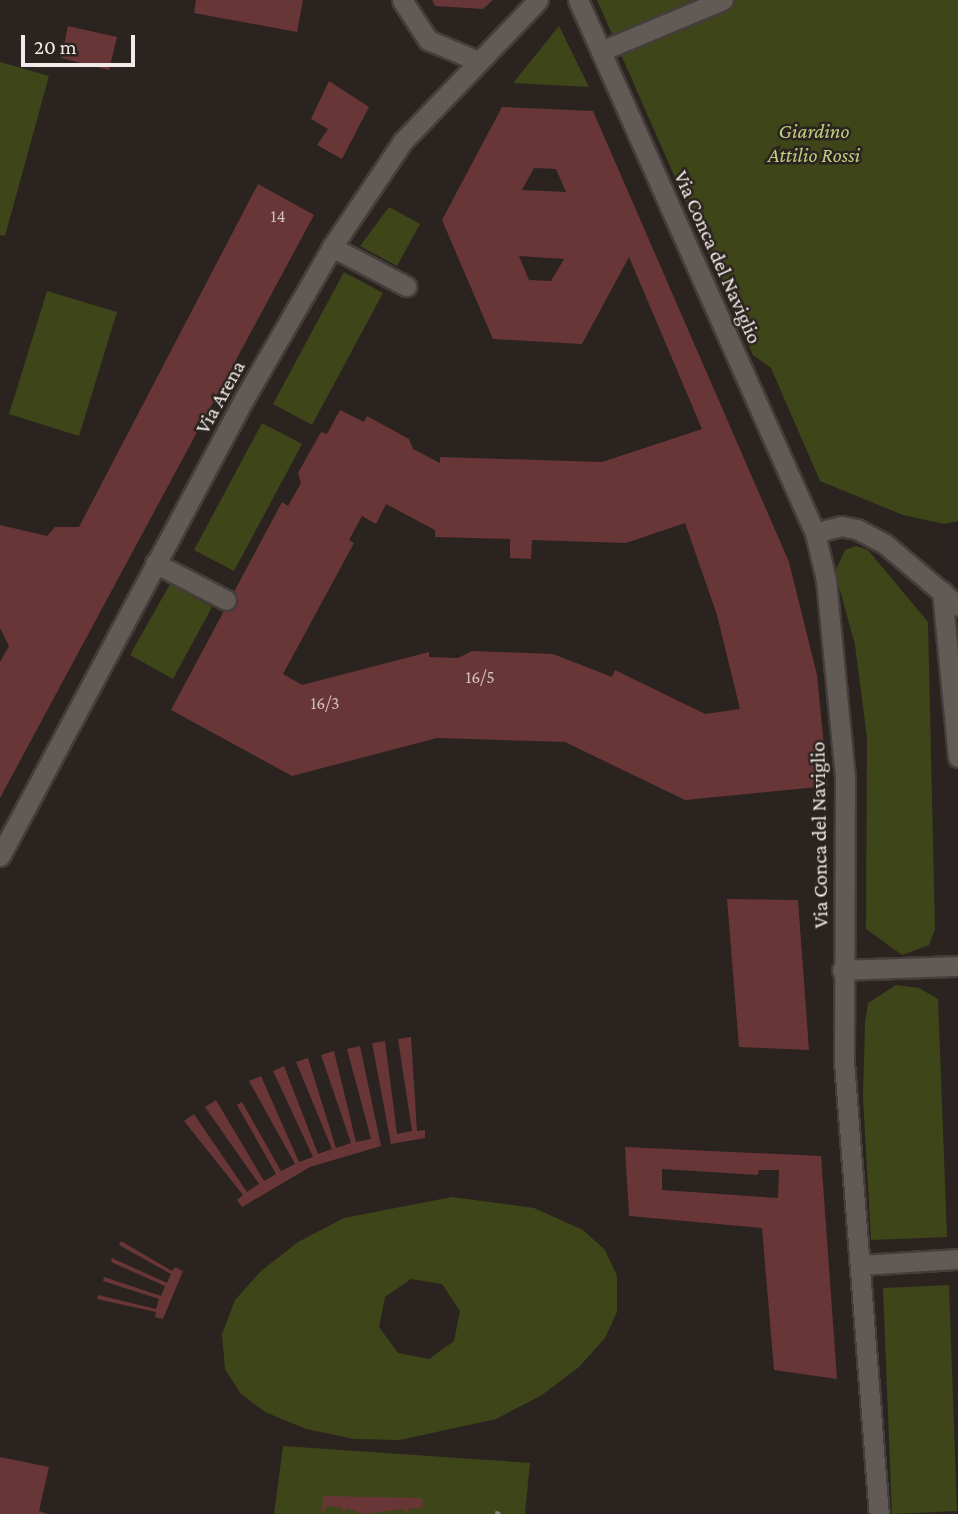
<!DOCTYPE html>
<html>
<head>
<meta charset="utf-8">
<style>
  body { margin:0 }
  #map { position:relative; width:958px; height:1514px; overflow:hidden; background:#2b231f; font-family:"Crimson Pro",serif }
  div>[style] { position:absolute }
  .green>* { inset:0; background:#3e4519 }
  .building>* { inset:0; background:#683636 }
  .path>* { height:4.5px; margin-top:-2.25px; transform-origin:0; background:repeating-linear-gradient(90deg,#827c78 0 3.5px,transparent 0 7px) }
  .roads { filter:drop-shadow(2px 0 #443e3a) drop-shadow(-2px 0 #443e3a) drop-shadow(0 2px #443e3a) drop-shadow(0 -2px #443e3a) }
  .service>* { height:19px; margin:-9.5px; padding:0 9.5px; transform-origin:9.5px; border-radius:9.5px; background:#625a55 }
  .minor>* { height:19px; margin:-9.5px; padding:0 9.5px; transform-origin:9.5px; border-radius:9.5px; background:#625a55 }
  span { translate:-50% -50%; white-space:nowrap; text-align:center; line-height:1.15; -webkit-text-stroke:5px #2b231f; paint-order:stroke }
  .number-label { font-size:18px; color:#cebebc }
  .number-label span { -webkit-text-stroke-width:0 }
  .park-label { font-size:21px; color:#becc7f; font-style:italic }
  .street-label { font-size:21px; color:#f0ebe8 }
  .scale { position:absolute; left:21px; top:35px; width:114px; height:32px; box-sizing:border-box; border:4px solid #f0ebe8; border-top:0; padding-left:9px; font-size:21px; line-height:24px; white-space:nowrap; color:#f0ebe8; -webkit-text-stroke:5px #2b231f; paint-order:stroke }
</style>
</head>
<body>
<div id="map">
  <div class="green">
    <div style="clip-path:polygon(597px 0,958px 0,958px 521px,944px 524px,903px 515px,820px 481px,771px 368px,753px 355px)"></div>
    <div style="clip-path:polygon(559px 26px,589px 87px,513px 83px)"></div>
    <div style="clip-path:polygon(0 62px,49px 76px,5px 236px,0 235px)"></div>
    <div style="clip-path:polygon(389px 207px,420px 224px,397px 266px,360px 246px)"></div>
    <div style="clip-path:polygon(344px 272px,383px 293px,312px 425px,273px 404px)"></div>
    <div style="clip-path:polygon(47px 291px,117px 312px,79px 436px,9px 414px)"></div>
    <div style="clip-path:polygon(262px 423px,302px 444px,234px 571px,194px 550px)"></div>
    <div style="clip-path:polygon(856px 546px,868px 550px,928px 622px,935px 929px,929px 945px,902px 955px,866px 929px,867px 737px,855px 645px,835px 572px,845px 550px)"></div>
    <div style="clip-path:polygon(170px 584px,212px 607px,173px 679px,130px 655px)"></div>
    <div style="clip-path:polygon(896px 985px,919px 988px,938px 999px,947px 1237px,871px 1240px,863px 1098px,865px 1023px,868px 1003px)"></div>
    <div style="clip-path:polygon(evenodd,452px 1197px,534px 1208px,583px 1230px,605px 1250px,617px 1276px,617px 1312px,605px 1338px,579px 1367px,542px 1395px,496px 1419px,400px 1440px,354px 1439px,306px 1429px,265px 1412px,241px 1394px,225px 1369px,222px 1334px,235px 1300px,261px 1271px,298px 1242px,344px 1218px,452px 1197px,411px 1279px,442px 1284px,460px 1311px,454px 1341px,429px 1359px,398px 1353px,379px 1327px,385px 1297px,411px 1279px)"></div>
    <div style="clip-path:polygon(949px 1285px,957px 1511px,892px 1514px,883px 1288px)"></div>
    <div style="clip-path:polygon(283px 1446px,530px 1463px,525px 1514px,274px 1514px)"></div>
  </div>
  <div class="building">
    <div style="clip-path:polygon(196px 0,303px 0,297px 32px,194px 13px)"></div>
    <div style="clip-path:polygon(432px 0,493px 0,483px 9px,435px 6px)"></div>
    <div style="clip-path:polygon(68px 26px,117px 37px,109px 70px,61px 58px)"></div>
    <div style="clip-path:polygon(329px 81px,369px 107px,342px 159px,317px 145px,328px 129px,311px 119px)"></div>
    <div style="clip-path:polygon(evenodd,502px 107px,593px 111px,789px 562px,817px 675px,828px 786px,685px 800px,565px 742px,437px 738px,292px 776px,171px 710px,282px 502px,288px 506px,301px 483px,298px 473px,321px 432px,327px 434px,340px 410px,364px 422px,367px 416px,409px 439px,413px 449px,440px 463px,440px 457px,602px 462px,702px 429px,629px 257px,582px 344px,493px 339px,442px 220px,502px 107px,534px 168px,556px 169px,566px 192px,522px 190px,534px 168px,502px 107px,519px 256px,564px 259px,551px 281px,529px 280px,519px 256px,502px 107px,386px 504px,435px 530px,435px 537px,510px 539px,510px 558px,531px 559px,532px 540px,626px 543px,685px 523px,717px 615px,740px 709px,705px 714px,615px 670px,612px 677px,553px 654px,472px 651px,458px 658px,429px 657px,429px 652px,302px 685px,283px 674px,354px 543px,349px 540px,362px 516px,376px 524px,386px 504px)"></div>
    <div style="clip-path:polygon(258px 184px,314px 215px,0 798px,0 662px,9px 646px,0 628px,0 525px,47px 536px,55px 527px,79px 527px)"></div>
    <div style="clip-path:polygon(727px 899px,798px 900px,809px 1050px,739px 1047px)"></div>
    <div style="clip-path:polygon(411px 1037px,417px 1131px,425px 1130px,425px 1138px,391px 1144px,372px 1043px,385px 1041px,397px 1134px,412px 1131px,398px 1039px)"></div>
    <div style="clip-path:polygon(360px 1046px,381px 1146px,310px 1167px,242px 1207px,237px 1200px,243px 1195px,184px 1121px,194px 1114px,247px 1192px,259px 1184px,205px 1107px,216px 1100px,264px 1181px,276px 1174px,237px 1105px,242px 1102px,281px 1171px,295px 1164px,249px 1081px,261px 1076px,299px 1162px,313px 1157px,273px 1071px,284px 1066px,318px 1154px,332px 1149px,296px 1062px,308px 1058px,336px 1148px,351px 1143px,321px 1055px,334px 1051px,356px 1142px,371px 1139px,347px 1049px)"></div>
    <div style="clip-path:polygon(evenodd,625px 1147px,821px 1156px,837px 1379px,774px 1370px,762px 1228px,629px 1216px,625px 1147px,662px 1169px,758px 1175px,759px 1170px,779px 1170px,778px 1198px,662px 1190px,662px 1169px)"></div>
    <div style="clip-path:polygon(121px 1241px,172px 1271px,175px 1267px,183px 1271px,163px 1319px,155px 1317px,156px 1312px,97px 1299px,98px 1295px,156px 1309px,159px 1299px,103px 1281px,104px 1277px,161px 1296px,165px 1286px,111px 1262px,112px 1258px,167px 1283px,171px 1274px,119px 1245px)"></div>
    <div style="clip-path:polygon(0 1457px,49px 1467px,39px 1511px,48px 1514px,0 1514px)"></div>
    <div style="clip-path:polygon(324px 1496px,422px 1498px,423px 1507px,408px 1509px,408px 1514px,403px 1509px,363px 1514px,347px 1508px,342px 1514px,343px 1508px,327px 1506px,321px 1514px)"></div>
  </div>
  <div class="path">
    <div style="left:497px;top:1514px;width:3px;rotate:-72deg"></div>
  </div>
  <div class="roads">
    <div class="service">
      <div style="left:601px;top:51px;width:132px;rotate:-22.7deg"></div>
      <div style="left:332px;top:247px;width:84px;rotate:27.8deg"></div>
      <div style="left:155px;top:563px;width:80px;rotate:27.5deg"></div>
    </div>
    <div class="minor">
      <div style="left:402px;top:0;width:48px;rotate:57deg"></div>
      <div style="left:428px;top:40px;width:54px;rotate:22.8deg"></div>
      <div style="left:578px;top:0;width:583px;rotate:66.03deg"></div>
      <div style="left:815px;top:533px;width:48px;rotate:76.8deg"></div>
      <div style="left:826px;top:580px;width:198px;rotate:84.5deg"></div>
      <div style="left:845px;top:777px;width:284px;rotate:90.2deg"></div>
      <div style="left:844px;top:1061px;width:454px;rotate:85.6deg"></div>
      <div style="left:815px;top:533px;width:27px;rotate:-15deg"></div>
      <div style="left:841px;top:526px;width:16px;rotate:11deg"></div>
      <div style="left:857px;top:529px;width:32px;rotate:28deg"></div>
      <div style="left:885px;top:544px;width:96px;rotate:40.3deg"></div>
      <div style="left:942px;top:591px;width:167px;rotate:84.5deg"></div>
      <div style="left:0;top:856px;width:518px;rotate:-61.9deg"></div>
      <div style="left:244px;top:399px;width:176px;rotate:-59.9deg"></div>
      <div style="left:332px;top:247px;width:128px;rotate:-56.2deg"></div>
      <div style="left:403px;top:141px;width:195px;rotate:-46.2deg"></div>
      <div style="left:842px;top:970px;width:116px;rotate:-2deg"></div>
      <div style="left:862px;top:1265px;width:96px;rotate:-3.6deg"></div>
    </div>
  </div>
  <div class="number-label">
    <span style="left:278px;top:216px">14</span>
    <span style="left:480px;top:677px">16/5</span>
    <span style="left:325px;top:703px">16/3</span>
  </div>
  <div class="park-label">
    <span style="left:814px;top:143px">Giardino<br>Attilio Rossi</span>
  </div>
  <div class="street-label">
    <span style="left:718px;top:257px;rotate:66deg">Via Conca del Naviglio</span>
    <span style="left:220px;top:397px;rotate:-61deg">Via Arena</span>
    <span style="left:819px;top:835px;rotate:-91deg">Via Conca del Naviglio</span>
  </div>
  <div class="scale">20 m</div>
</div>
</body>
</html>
